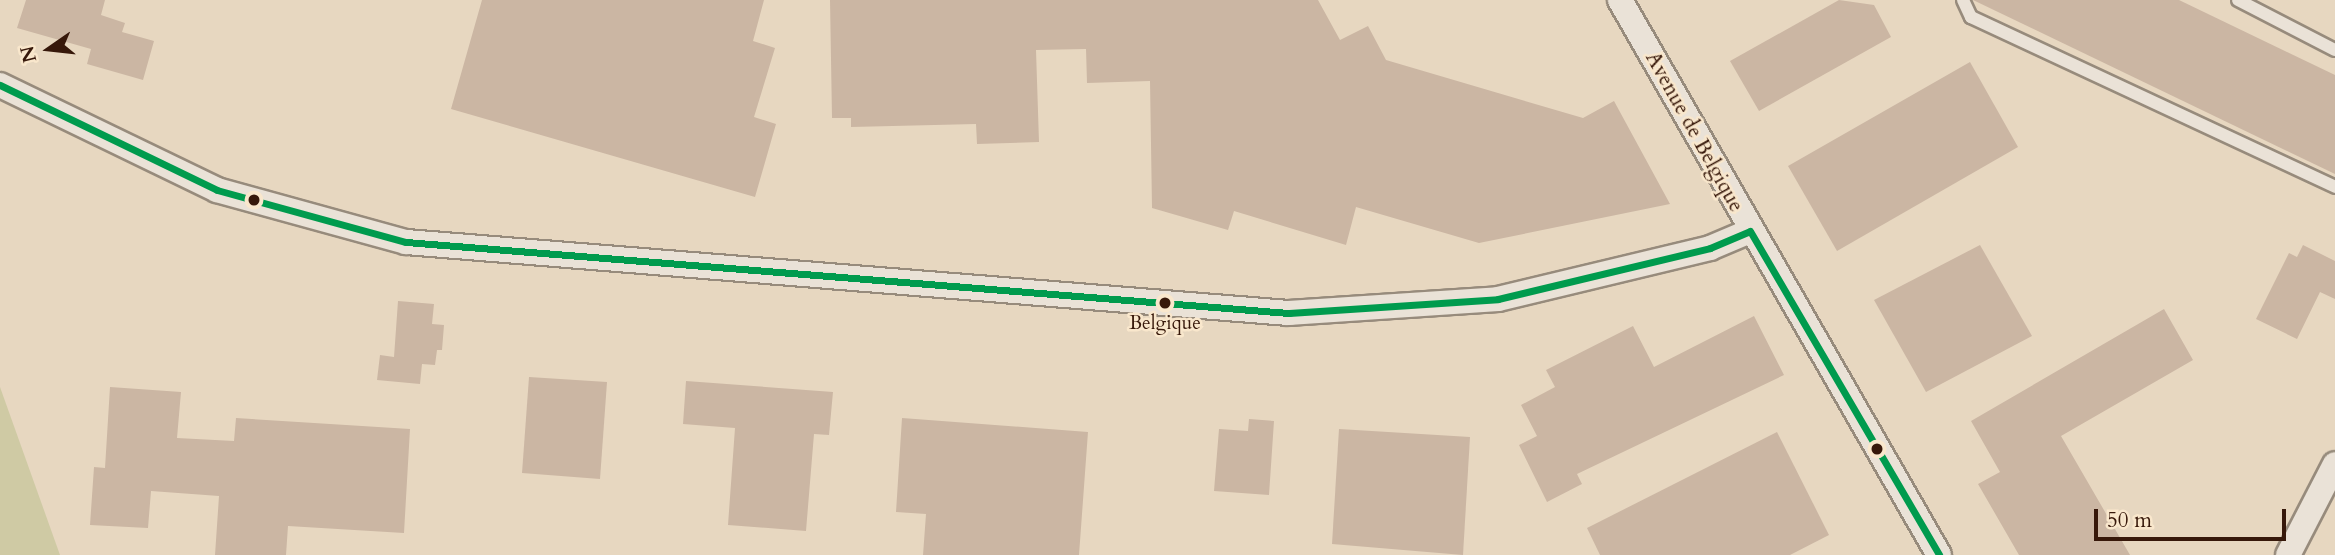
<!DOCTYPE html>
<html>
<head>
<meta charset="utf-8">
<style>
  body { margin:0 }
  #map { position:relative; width:2335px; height:555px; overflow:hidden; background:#e7d7c0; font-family:Cardo,serif }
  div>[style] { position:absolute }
  .green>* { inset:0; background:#cfcaa4 }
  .building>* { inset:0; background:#cbb6a3 }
  .roads { filter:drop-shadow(2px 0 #978b7c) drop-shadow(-2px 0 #978b7c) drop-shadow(0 2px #978b7c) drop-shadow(0 -2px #978b7c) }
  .lane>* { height:12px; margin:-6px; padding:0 6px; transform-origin:6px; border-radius:6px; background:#eae2d7 }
  .street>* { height:24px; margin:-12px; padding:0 12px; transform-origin:12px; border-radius:12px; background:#eae2d7 }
  .bus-1>* { height:7px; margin:-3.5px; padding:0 3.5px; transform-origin:3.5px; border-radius:3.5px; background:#009b4e }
  .dots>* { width:19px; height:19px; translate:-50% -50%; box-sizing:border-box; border:4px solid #f9e7cc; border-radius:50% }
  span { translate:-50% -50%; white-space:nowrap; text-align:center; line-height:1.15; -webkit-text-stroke:5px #f9e7cc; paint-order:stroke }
  .bus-label { font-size:19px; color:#37180a }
  .street-label { font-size:21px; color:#37180a }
  .north { position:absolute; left:14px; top:14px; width:70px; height:70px; -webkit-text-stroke:5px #f9e7cc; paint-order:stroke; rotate:256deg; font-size:19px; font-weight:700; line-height:28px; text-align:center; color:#37180a }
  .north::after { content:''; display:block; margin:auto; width:24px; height:32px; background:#37180a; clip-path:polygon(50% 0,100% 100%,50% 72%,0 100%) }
  .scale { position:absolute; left:2094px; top:509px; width:192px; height:32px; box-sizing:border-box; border:4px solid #37180a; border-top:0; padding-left:9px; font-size:21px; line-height:24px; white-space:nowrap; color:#37180a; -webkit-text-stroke:5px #f9e7cc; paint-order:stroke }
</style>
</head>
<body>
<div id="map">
  <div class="green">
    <div style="clip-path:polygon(0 387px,60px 555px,0 555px)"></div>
  </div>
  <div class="building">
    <div style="clip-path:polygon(26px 0,105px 0,101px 15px,125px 23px,122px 32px,154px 41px,143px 80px,87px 64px,91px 49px,17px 28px)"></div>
    <div style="clip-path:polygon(482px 0,764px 0,753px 41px,775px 48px,754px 117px,776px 124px,755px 197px,451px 109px)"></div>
    <div style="clip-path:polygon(830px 0,1318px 0,1340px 40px,1368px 26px,1386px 60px,1583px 118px,1614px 101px,1670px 204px,1479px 243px,1356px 207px,1346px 245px,1234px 211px,1228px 230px,1152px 208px,1150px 81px,1087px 83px,1086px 49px,1036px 50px,1039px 142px,977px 144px,976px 124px,851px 127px,851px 118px,832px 118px)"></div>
    <div style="clip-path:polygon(1839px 0,1874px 5px,1891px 37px,1759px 111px,1730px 61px)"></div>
    <div style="clip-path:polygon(1973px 0,2179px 0,2335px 75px,2335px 174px)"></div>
    <div style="clip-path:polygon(1970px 62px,2018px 147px,1837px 251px,1788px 166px)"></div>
    <div style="clip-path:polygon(1980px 245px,2032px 336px,1926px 392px,1874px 300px)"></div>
    <div style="clip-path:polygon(2303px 245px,2335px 261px,2335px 299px,2320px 292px,2297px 339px,2256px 319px,2289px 253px,2297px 257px)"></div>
    <div style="clip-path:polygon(398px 301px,434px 304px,432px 324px,444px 325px,442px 350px,437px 350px,435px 365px,422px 364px,420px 384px,377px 380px,380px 355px,394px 357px)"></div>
    <div style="clip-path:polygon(2164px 309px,2193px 360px,2061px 436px,2130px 555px,2019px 555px,1978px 484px,2000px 472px,1971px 421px)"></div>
    <div style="clip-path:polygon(1754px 316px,1784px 375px,1577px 474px,1582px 484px,1547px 502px,1519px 445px,1537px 436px,1521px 405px,1555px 387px,1546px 370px,1633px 326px,1654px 367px)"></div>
    <div style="clip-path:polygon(529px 377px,607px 382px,600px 479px,522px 473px)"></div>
    <div style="clip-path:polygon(686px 381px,833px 392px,829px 435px,814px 434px,806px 531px,728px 525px,735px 428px,683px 424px)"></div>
    <div style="clip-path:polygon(110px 387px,181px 392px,177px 438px,234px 441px,236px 418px,410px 429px,404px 533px,288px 526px,286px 555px,215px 555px,219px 496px,151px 491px,148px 528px,90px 525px,94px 467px,105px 468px)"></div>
    <div style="clip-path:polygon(902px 418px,1088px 432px,1079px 555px,923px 555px,926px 514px,896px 512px)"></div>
    <div style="clip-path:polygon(1249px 419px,1274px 421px,1269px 495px,1214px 491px,1219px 429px,1248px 431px)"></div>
    <div style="clip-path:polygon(1339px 429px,1470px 437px,1463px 555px,1332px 544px)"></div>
    <div style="clip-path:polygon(1777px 432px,1829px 535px,1790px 555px,1600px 555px,1587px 528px)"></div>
  </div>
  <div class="roads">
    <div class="lane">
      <div style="left:1963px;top:0;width:19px;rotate:65deg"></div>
      <div style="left:1971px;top:17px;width:402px;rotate:25deg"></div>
      <div style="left:2238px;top:0;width:109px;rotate:27.3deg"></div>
    </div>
    <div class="street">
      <div style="left:1620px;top:0;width:640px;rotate:60.11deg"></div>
      <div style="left:0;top:85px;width:241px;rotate:25.8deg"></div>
      <div style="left:217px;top:190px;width:196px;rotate:15.4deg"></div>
      <div style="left:406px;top:242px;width:886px;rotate:4.6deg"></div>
      <div style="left:1289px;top:313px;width:209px;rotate:-3.8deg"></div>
      <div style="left:1498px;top:299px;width:218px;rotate:-13.5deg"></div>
      <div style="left:1710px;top:248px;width:43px;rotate:-23deg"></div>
      <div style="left:2288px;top:555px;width:102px;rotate:-62.7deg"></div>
    </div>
  </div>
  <div class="bus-1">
    <div style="left:0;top:85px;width:241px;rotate:25.8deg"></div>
    <div style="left:217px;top:190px;width:196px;rotate:15.4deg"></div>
    <div style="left:406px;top:242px;width:886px;rotate:4.6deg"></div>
    <div style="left:1289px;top:313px;width:209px;rotate:-3.8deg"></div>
    <div style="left:1498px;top:299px;width:218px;rotate:-13.5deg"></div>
    <div style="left:1710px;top:248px;width:43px;rotate:-23deg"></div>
    <div style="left:1750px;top:231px;width:375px;rotate:59.7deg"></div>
  </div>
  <div class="dots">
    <div style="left:254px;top:200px;background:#37180a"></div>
    <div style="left:1165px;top:303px;background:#37180a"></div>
    <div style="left:1877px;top:449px;background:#37180a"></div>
  </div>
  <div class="bus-label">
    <span style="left:1165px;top:324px">Belgique</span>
  </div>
  <div class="street-label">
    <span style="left:1694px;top:132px;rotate:61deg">Avenue de Belgique</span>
  </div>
  <div class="north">N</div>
  <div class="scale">50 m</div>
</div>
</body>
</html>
